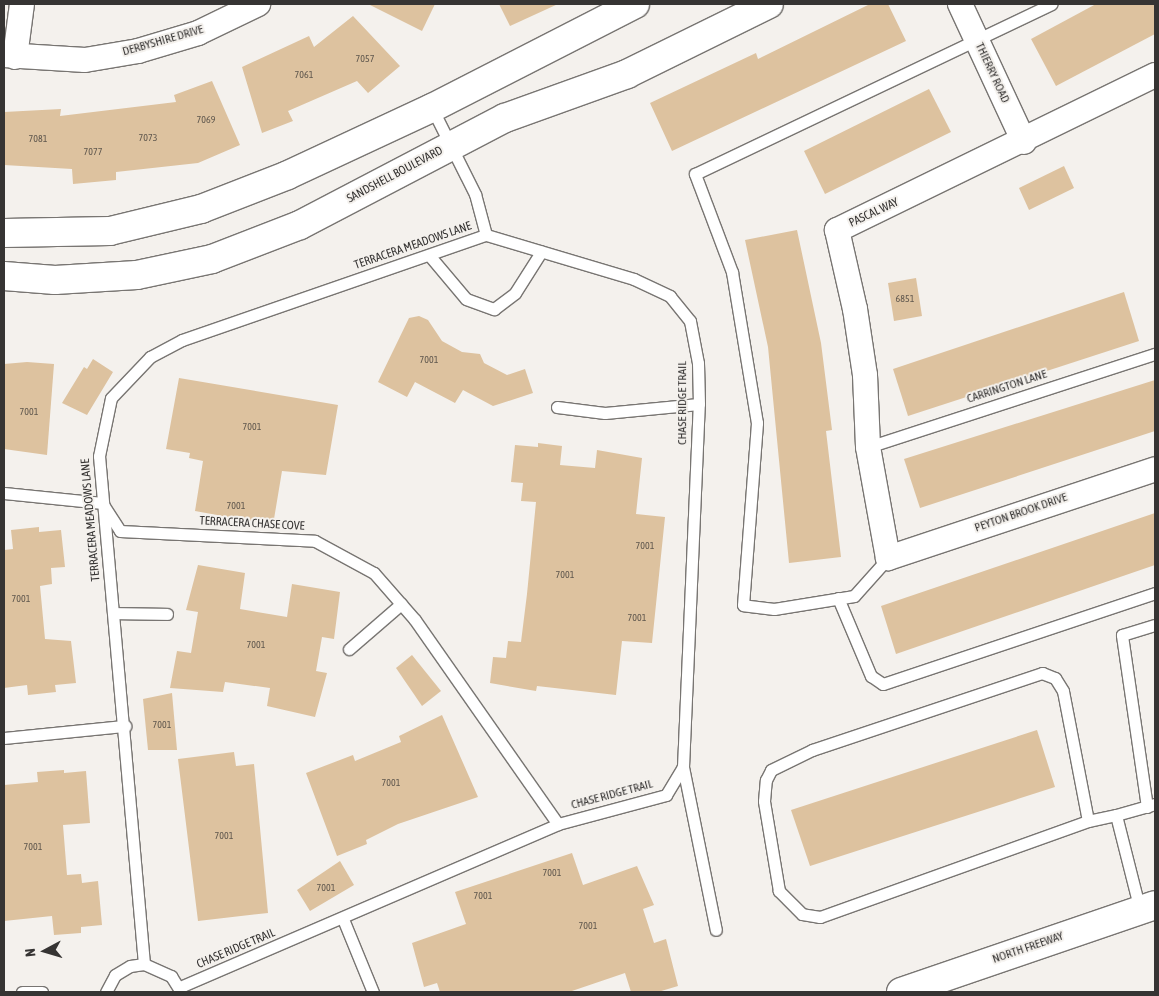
<!DOCTYPE html>
<html>
<head>
<meta charset="utf-8">
<style>
  body { margin:0 }
  #map { position:relative; width:1159px; height:996px; overflow:hidden; background:#f4f1ed; font-family:"Asap Condensed",sans-serif }
  div>[style] { position:absolute }
  .building>* { inset:0; background:#ddc29f }
  .roads { filter:drop-shadow(1px 0 #787572) drop-shadow(-1px 0 #787572) drop-shadow(0 1px #787572) drop-shadow(0 -1px #787572) }
  .lane>* { height:11px; margin:-5.5px; padding:0 5.5px; transform-origin:5.5px; border-radius:5.5px; background:#fff }
  .street>* { height:24px; margin:-12px; padding:0 12px; transform-origin:12px; border-radius:12px; background:#fff }
  .secondary>* { height:28px; margin:-14px; padding:0 14px; transform-origin:14px; border-radius:14px; background:#fff }
  span { translate:-50% -50%; white-space:nowrap; text-align:center; line-height:1.15; -webkit-text-stroke:4px #f4f1ed; paint-order:stroke }
  .number-label { font-size:10px; color:#60584e }
  .number-label span { -webkit-text-stroke-width:0 }
  .street-label { font-size:12px; color:#363433 }
  .frame { position:absolute; inset:0; border:5px solid #363433; pointer-events:none }
  .north { position:absolute; left:20px; top:926px; width:50px; height:50px; -webkit-text-stroke:4px #f4f1ed; paint-order:stroke; rotate:264deg; font-size:14px; font-weight:700; line-height:20px; text-align:center; color:#363433 }
  .north::after { content:''; display:block; margin:auto; width:18px; height:22px; background:#363433; clip-path:polygon(50% 0,100% 100%,50% 72%,0 100%) }
</style>
</head>
<body>
<div id="map">
  <div class="building">
    <div style="clip-path:polygon(368px 4px,435px 4px,422px 31px)"></div>
    <div style="clip-path:polygon(499px 4px,558px 4px,510px 26px)"></div>
    <div style="clip-path:polygon(870px 4px,888px 4px,906px 41px,672px 151px,650px 103px,756px 53px,758px 59px)"></div>
    <div style="clip-path:polygon(1096px 4px,1155px 4px,1155px 34px,1056px 86px,1031px 39px)"></div>
    <div style="clip-path:polygon(353px 16px,400px 66px,368px 93px,357px 81px,288px 111px,293px 121px,262px 133px,242px 67px,309px 36px,314px 47px)"></div>
    <div style="clip-path:polygon(212px 81px,240px 145px,198px 163px,116px 172px,116px 180px,73px 184px,72px 169px,4px 165px,4px 112px,61px 109px,60px 116px,176px 102px,174px 95px)"></div>
    <div style="clip-path:polygon(929px 89px,951px 132px,825px 194px,804px 151px)"></div>
    <div style="clip-path:polygon(1064px 166px,1074px 188px,1029px 210px,1019px 188px)"></div>
    <div style="clip-path:polygon(797px 230px,821px 343px,832px 430px,826px 431px,841px 557px,789px 563px,768px 347px,745px 240px)"></div>
    <div style="clip-path:polygon(916px 278px,922px 316px,894px 321px,888px 283px)"></div>
    <div style="clip-path:polygon(1124px 292px,1139px 341px,908px 416px,893px 369px)"></div>
    <div style="clip-path:polygon(419px 316px,428px 320px,442px 341px,462px 352px,480px 354px,484px 363px,507px 375px,525px 369px,533px 393px,493px 406px,463px 390px,455px 403px,415px 382px,407px 397px,378px 382px,409px 318px)"></div>
    <div style="clip-path:polygon(93px 359px,113px 372px,87px 415px,62px 403px,84px 367px,87px 369px)"></div>
    <div style="clip-path:polygon(27px 362px,54px 364px,47px 455px,4px 449px,4px 364px)"></div>
    <div style="clip-path:polygon(179px 378px,338px 405px,326px 475px,282px 471px,273px 525px,195px 511px,203px 461px,189px 458px,190px 453px,166px 449px)"></div>
    <div style="clip-path:polygon(1155px 380px,1155px 431px,920px 508px,904px 459px)"></div>
    <div style="clip-path:polygon(538px 443px,562px 446px,560px 465px,595px 468px,597px 450px,642px 458px,636px 514px,665px 517px,652px 643px,622px 641px,616px 695px,537px 686px,536px 691px,490px 683px,493px 657px,506px 658px,508px 641px,521px 642px,527px 594px,536px 502px,521px 501px,523px 483px,511px 482px,515px 445px,538px 447px)"></div>
    <div style="clip-path:polygon(1155px 513px,1155px 565px,896px 654px,881px 606px)"></div>
    <div style="clip-path:polygon(39px 527px,39px 532px,61px 530px,65px 567px,51px 568px,52px 584px,40px 586px,45px 639px,71px 641px,76px 683px,55px 685px,56px 692px,28px 695px,27px 685px,4px 688px,4px 550px,13px 549px,11px 530px)"></div>
    <div style="clip-path:polygon(198px 565px,245px 573px,240px 609px,287px 617px,292px 584px,340px 592px,334px 639px,322px 637px,316px 671px,327px 673px,315px 717px,267px 706px,270px 688px,225px 682px,223px 692px,170px 688px,177px 651px,191px 653px,198px 612px,186px 610px)"></div>
    <div style="clip-path:polygon(412px 655px,441px 691px,422px 706px,396px 668px)"></div>
    <div style="clip-path:polygon(172px 693px,177px 750px,148px 750px,143px 699px)"></div>
    <div style="clip-path:polygon(442px 715px,478px 797px,398px 824px,366px 840px,367px 844px,337px 856px,306px 773px,353px 755px,355px 761px,401px 742px,399px 736px)"></div>
    <div style="clip-path:polygon(1037px 730px,1055px 787px,810px 866px,791px 810px)"></div>
    <div style="clip-path:polygon(234px 752px,236px 766px,254px 764px,268px 913px,198px 921px,178px 759px)"></div>
    <div style="clip-path:polygon(64px 770px,64px 773px,86px 771px,90px 823px,63px 825px,67px 875px,81px 874px,82px 883px,98px 881px,102px 925px,81px 927px,81px 933px,54px 935px,52px 916px,4px 921px,4px 785px,38px 782px,37px 772px)"></div>
    <div style="clip-path:polygon(572px 853px,583px 885px,637px 866px,654px 905px,643px 909px,654px 943px,666px 939px,678px 986px,658px 992px,631px 992px,625px 973px,569px 992px,440px 992px,437px 983px,424px 987px,412px 943px,466px 924px,455px 892px)"></div>
    <div style="clip-path:polygon(340px 861px,354px 885px,310px 911px,297px 890px)"></div>
  </div>
  <div class="roads">
    <div class="lane">
      <div style="left:429px;top:255px;width:57px;rotate:49.9deg"></div>
      <div style="left:466px;top:299px;width:30px;rotate:20deg"></div>
      <div style="left:494px;top:309px;width:26px;rotate:-37deg"></div>
      <div style="left:515px;top:293px;width:49px;rotate:-57.6deg"></div>
      <div style="left:557px;top:407px;width:48px;rotate:7.1deg"></div>
      <div style="left:605px;top:413px;width:94px;rotate:-5.5deg"></div>
      <div style="left:868px;top:447px;width:302px;rotate:-18deg"></div>
      <div style="left:4px;top:493px;width:99px;rotate:5.8deg"></div>
      <div style="left:102px;top:503px;width:33px;rotate:57deg"></div>
      <div style="left:120px;top:531px;width:195px;rotate:2.9deg"></div>
      <div style="left:315px;top:541px;width:67px;rotate:28.5deg"></div>
      <div style="left:374px;top:573px;width:62px;rotate:48.9deg"></div>
      <div style="left:415px;top:620px;width:249px;rotate:55deg"></div>
      <div style="left:888px;top:558px;width:51px;rotate:131.8deg"></div>
      <div style="left:854px;top:596px;width:81px;rotate:170.8deg"></div>
      <div style="left:774px;top:609px;width:31px;rotate:-173deg"></div>
      <div style="left:743px;top:605px;width:183px;rotate:-85.6deg"></div>
      <div style="left:757px;top:423px;width:153px;rotate:-99.4deg"></div>
      <div style="left:732px;top:272px;width:105px;rotate:-110.7deg"></div>
      <div style="left:695px;top:174px;width:395px;rotate:-25.5deg"></div>
      <div style="left:838px;top:598px;width:85px;rotate:67.1deg"></div>
      <div style="left:871px;top:676px;width:14px;rotate:34deg"></div>
      <div style="left:883px;top:684px;width:287px;rotate:-18.5deg"></div>
      <div style="left:114px;top:613px;width:53px;rotate:1.1deg"></div>
      <div style="left:349px;top:649px;width:69px;rotate:-40.9deg"></div>
      <div style="left:4px;top:738px;width:122px;rotate:-5.7deg"></div>
      <div style="left:683px;top:767px;width:166px;rotate:78.6deg"></div>
      <div style="left:1147px;top:807px;width:174px;rotate:-98.3deg"></div>
      <div style="left:1122px;top:635px;width:34px;rotate:-17deg"></div>
      <div style="left:1088px;top:821px;width:285px;rotate:160.3deg"></div>
      <div style="left:820px;top:917px;width:18px;rotate:-171deg"></div>
      <div style="left:802px;top:914px;width:33px;rotate:-135deg"></div>
      <div style="left:779px;top:891px;width:91px;rotate:-99.5deg"></div>
      <div style="left:764px;top:801px;width:21px;rotate:-85deg"></div>
      <div style="left:766px;top:780px;width:11px;rotate:-63deg"></div>
      <div style="left:771px;top:770px;width:46px;rotate:-26deg"></div>
      <div style="left:812px;top:750px;width:243px;rotate:-18.5deg"></div>
      <div style="left:1042px;top:673px;width:14px;rotate:21deg"></div>
      <div style="left:1055px;top:678px;width:15px;rotate:58deg"></div>
      <div style="left:1063px;top:691px;width:132px;rotate:79.1deg"></div>
      <div style="left:1088px;top:821px;width:29px;rotate:-12deg"></div>
      <div style="left:1140px;top:910px;width:98px;rotate:-104.2deg"></div>
      <div style="left:1116px;top:815px;width:41px;rotate:-15.8deg"></div>
      <div style="left:343px;top:919px;width:79px;rotate:67.7deg"></div>
      <div style="left:144px;top:964px;width:510px;rotate:-95.06deg"></div>
      <div style="left:99px;top:456px;width:59px;rotate:-78.3deg"></div>
      <div style="left:111px;top:398px;width:57px;rotate:-46.4deg"></div>
      <div style="left:150px;top:357px;width:36px;rotate:-28deg"></div>
      <div style="left:182px;top:340px;width:322px;rotate:-19.1deg"></div>
      <div style="left:180px;top:987px;width:412px;rotate:-23.3deg"></div>
      <div style="left:558px;top:824px;width:112px;rotate:-15deg"></div>
      <div style="left:666px;top:795px;width:33px;rotate:-59deg"></div>
      <div style="left:683px;top:767px;width:363px;rotate:-87.5deg"></div>
      <div style="left:699px;top:404px;width:41px;rotate:-91.4deg"></div>
      <div style="left:698px;top:363px;width:43px;rotate:-100.8deg"></div>
      <div style="left:690px;top:321px;width:32px;rotate:-129deg"></div>
      <div style="left:670px;top:296px;width:40px;rotate:-155deg"></div>
      <div style="left:634px;top:279px;width:154px;rotate:-163.4deg"></div>
      <div style="left:486px;top:235px;width:42px;rotate:-105deg"></div>
      <div style="left:475px;top:194px;width:96px;rotate:-116.6deg"></div>
      <div style="left:22px;top:992px;width:20px"></div>
      <div style="left:106px;top:992px;width:19px;rotate:-62deg"></div>
      <div style="left:115px;top:975px;width:17px;rotate:-31deg"></div>
      <div style="left:130px;top:966px;width:14px;rotate:-8deg"></div>
      <div style="left:144px;top:964px;width:30px;rotate:24deg"></div>
      <div style="left:171px;top:976px;width:19px;rotate:58deg"></div>
    </div>
    <div class="street">
      <div style="left:960px;top:4px;width:152px;rotate:65.1deg"></div>
      <div style="left:4px;top:55px;width:81px;rotate:3.5deg"></div>
      <div style="left:85px;top:60px;width:54px;rotate:-9.6deg"></div>
      <div style="left:138px;top:51px;width:63px;rotate:-16.7deg"></div>
      <div style="left:198px;top:33px;width:67px;rotate:-25.8deg"></div>
      <div style="left:15px;top:57px;width:53px;rotate:-82.5deg"></div>
      <div style="left:1155px;top:75px;width:354px;rotate:154deg"></div>
      <div style="left:837px;top:230px;width:81px;rotate:77.2deg"></div>
      <div style="left:855px;top:309px;width:67px;rotate:81.4deg"></div>
      <div style="left:865px;top:375px;width:72px;rotate:87.6deg"></div>
      <div style="left:868px;top:447px;width:113px;rotate:79.8deg"></div>
      <div style="left:888px;top:558px;width:281px;rotate:-18.4deg"></div>
    </div>
    <div class="secondary">
      <div style="left:4px;top:233px;width:106px;rotate:-1.1deg"></div>
      <div style="left:110px;top:231px;width:94px;rotate:-13.6deg"></div>
      <div style="left:201px;top:209px;width:93px;rotate:-21.3deg"></div>
      <div style="left:288px;top:175px;width:159px;rotate:-25deg"></div>
      <div style="left:432px;top:108px;width:228px;rotate:-27.1deg"></div>
      <div style="left:4px;top:276px;width:51px;rotate:4.5deg"></div>
      <div style="left:55px;top:280px;width:82px;rotate:-3.5deg"></div>
      <div style="left:137px;top:275px;width:77px;rotate:-12deg"></div>
      <div style="left:212px;top:259px;width:94px;rotate:-21.1deg"></div>
      <div style="left:300px;top:225px;width:231px;rotate:-27.6deg"></div>
      <div style="left:505px;top:118px;width:130px;rotate:-19.8deg"></div>
      <div style="left:627px;top:74px;width:158px;rotate:-26.2deg"></div>
      <div style="left:901px;top:992px;width:268px;rotate:-18.9deg"></div>
    </div>
  </div>
  <div class="number-label">
    <span style="left:365px;top:59px">7057</span>
    <span style="left:304px;top:75px">7061</span>
    <span style="left:206px;top:120px">7069</span>
    <span style="left:148px;top:138px">7073</span>
    <span style="left:38px;top:139px">7081</span>
    <span style="left:93px;top:152px">7077</span>
    <span style="left:905px;top:299px">6851</span>
    <span style="left:429px;top:360px">7001</span>
    <span style="left:29px;top:412px">7001</span>
    <span style="left:252px;top:427px">7001</span>
    <span style="left:236px;top:506px">7001</span>
    <span style="left:645px;top:546px">7001</span>
    <span style="left:565px;top:575px">7001</span>
    <span style="left:21px;top:599px">7001</span>
    <span style="left:637px;top:618px">7001</span>
    <span style="left:256px;top:645px">7001</span>
    <span style="left:162px;top:725px">7001</span>
    <span style="left:391px;top:783px">7001</span>
    <span style="left:224px;top:836px">7001</span>
    <span style="left:33px;top:847px">7001</span>
    <span style="left:552px;top:873px">7001</span>
    <span style="left:326px;top:888px">7001</span>
    <span style="left:483px;top:896px">7001</span>
    <span style="left:588px;top:926px">7001</span>
  </div>
  <div class="street-label">
    <span style="left:163px;top:41px;rotate:-16deg">DERBYSHIRE DRIVE</span>
    <span style="left:992px;top:73px;rotate:65deg">THIERRY ROAD</span>
    <span style="left:395px;top:175px;rotate:-28deg">SANDSHELL BOULEVARD</span>
    <span style="left:874px;top:213px;rotate:-25deg">PASCAL WAY</span>
    <span style="left:413px;top:246px;rotate:-19deg">TERRACERA MEADOWS LANE</span>
    <span style="left:1007px;top:387px;rotate:-18deg">CARRINGTON LANE</span>
    <span style="left:683px;top:403px;rotate:-90deg">CHASE RIDGE TRAIL</span>
    <span style="left:1021px;top:513px;rotate:-19deg">PEYTON BROOK DRIVE</span>
    <span style="left:91px;top:520px;rotate:-95deg">TERRACERA MEADOWS LANE</span>
    <span style="left:252px;top:524px;rotate:3deg">TERRACERA CHASE COVE</span>
    <span style="left:612px;top:795px;rotate:-15deg">CHASE RIDGE TRAIL</span>
    <span style="left:1028px;top:948px;rotate:-19deg">NORTH FREEWAY</span>
    <span style="left:236px;top:949px;rotate:-23deg">CHASE RIDGE TRAIL</span>
  </div>
  <div class="frame"></div>
  <div class="north">N</div>
</div>
</body>
</html>
